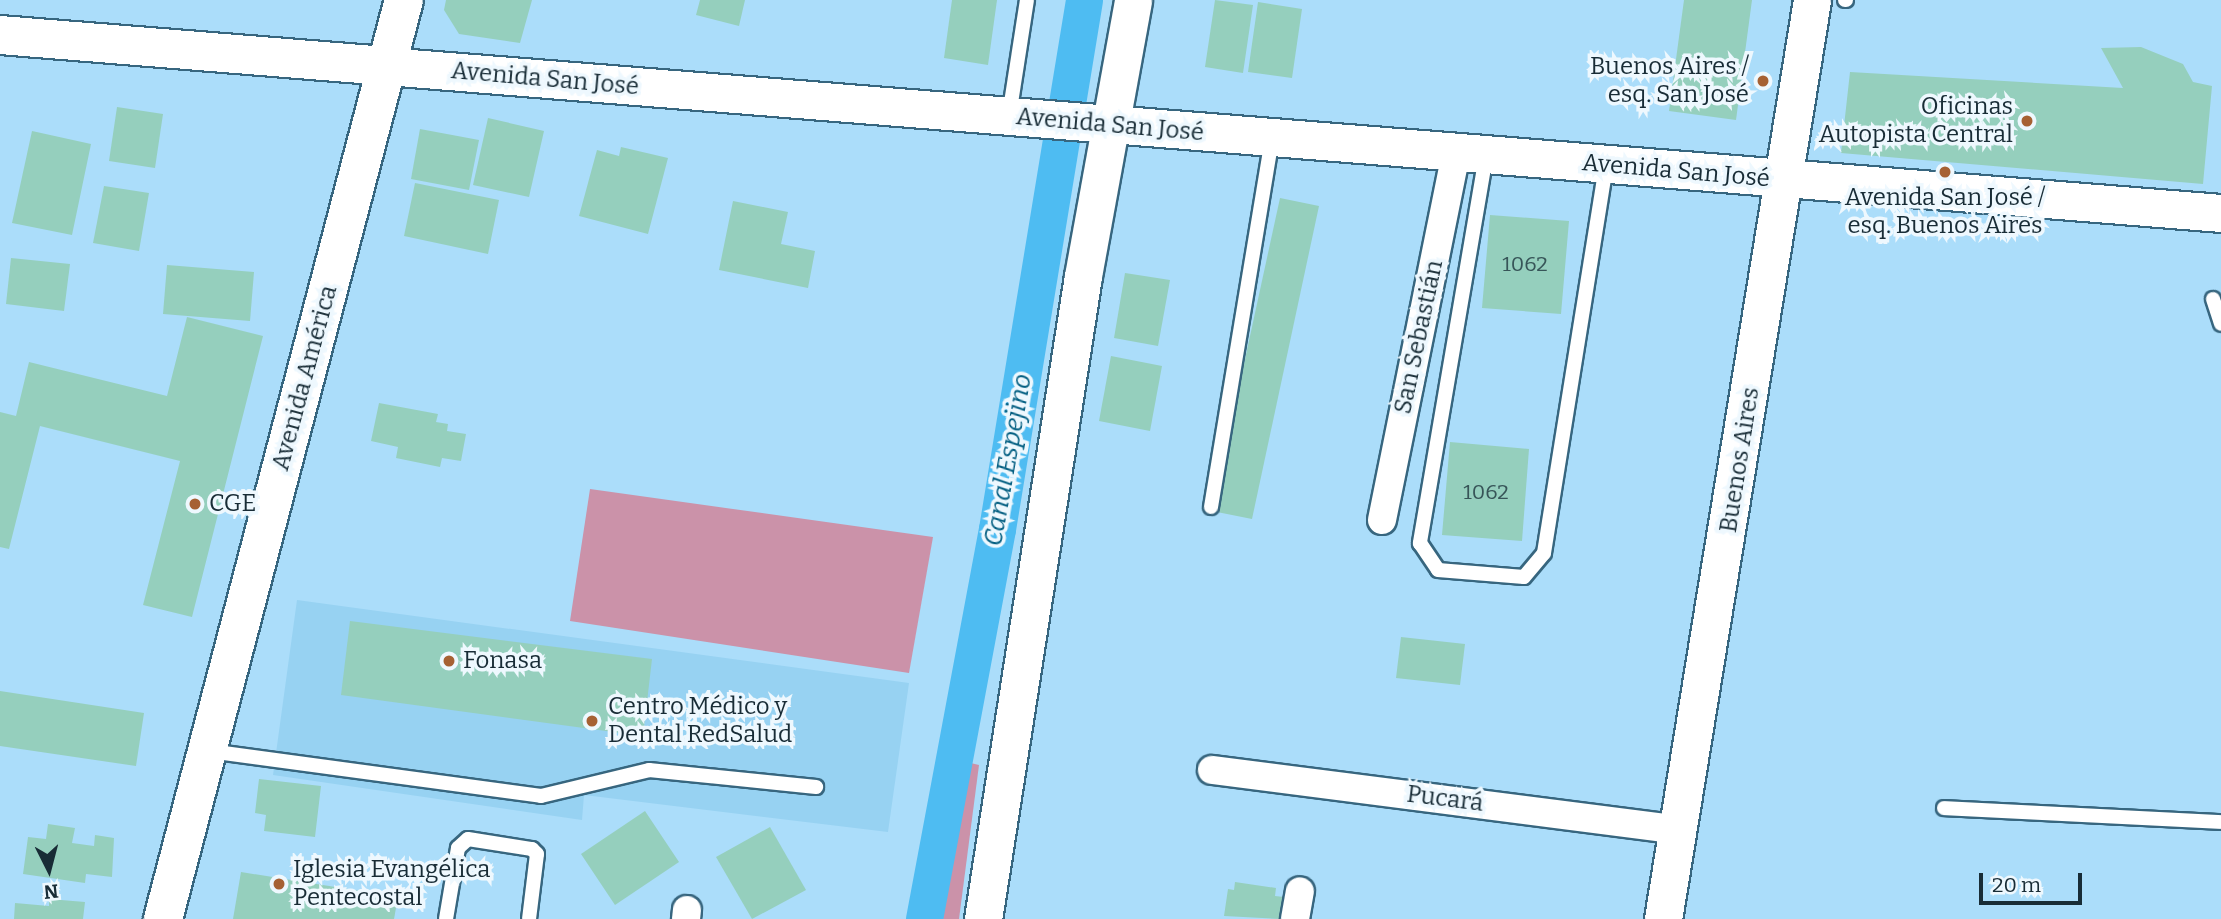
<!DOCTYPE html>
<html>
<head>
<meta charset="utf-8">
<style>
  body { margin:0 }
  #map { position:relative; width:2221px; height:919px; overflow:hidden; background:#abddfa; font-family:Bitter,serif }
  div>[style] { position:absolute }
  .built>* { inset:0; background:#97d2f2 }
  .green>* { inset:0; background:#cb92a9 }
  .canal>* { height:37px; margin:-18.5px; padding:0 18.5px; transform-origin:18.5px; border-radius:18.5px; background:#4ebcf2 }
  .building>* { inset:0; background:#95cfbd }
  .roads { filter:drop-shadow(2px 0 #37667f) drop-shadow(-2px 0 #37667f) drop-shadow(0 2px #37667f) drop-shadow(0 -2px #37667f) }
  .service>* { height:14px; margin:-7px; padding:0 7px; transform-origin:7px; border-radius:7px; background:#fff }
  .minor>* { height:28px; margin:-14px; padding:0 14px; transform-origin:14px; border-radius:14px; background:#fff }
  .tertiary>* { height:37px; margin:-18.5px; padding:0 18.5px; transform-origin:18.5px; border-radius:18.5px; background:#fff }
  .secondary>* { height:38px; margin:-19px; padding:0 19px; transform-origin:19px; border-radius:19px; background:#fff }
  .dots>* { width:19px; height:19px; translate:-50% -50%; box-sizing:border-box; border:4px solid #eef8fe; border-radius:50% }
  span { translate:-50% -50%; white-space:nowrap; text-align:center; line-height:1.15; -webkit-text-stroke:7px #eef8fe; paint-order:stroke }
  .number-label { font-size:21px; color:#375558 }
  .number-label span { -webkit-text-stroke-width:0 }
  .poi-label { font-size:24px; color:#182c36 }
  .right { translate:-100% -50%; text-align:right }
  .left { translate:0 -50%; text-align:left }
  .street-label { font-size:24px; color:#182c36 }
  .water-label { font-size:26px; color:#045f82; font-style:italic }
  .north { position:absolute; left:14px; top:835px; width:70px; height:70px; -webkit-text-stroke:5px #eef8fe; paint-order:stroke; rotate:174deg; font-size:19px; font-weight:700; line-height:28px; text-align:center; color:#182c36 }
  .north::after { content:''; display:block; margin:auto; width:24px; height:32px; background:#182c36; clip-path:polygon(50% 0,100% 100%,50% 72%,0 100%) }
  .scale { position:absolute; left:1979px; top:873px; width:103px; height:32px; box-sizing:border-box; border:4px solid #182c36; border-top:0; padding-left:9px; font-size:21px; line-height:24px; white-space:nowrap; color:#182c36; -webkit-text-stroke:5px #eef8fe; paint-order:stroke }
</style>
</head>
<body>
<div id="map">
  <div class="built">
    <div style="clip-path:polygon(297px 600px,909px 683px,888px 832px,584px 795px,582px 820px,273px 775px)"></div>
  </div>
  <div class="green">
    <div style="clip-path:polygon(590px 489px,933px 537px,909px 673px,570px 621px)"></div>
    <div style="clip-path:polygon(958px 760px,979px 765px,959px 919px,934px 919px)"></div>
  </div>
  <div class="canal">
    <div style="left:924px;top:919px;width:397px;rotate:-79.4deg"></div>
    <div style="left:997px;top:529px;width:536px;rotate:-80.66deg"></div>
  </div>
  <div class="building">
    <div style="clip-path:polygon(446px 0,532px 0,520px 43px,459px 34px,444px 10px)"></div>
    <div style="clip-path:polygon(700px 0,745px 0,739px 26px,696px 15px)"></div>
    <div style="clip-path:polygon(952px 0,997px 0,988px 65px,944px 58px)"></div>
    <div style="clip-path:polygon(1215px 0,1253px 5px,1243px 73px,1205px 67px)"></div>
    <div style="clip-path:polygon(1684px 0,1752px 0,1736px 120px,1669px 111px)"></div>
    <div style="clip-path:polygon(1258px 2px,1302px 9px,1292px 78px,1248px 72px)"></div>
    <div style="clip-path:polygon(2141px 47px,2183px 64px,2193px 82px,2212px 86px,2203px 184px,1841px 153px,1850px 72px,2123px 88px,2101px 48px)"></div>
    <div style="clip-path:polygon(117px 107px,163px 114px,155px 168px,109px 161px)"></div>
    <div style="clip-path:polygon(488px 118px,544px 131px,529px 197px,473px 185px)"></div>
    <div style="clip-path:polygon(420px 129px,479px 140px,469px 190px,411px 179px)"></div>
    <div style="clip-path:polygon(32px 131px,91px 144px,72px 235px,12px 223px)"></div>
    <div style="clip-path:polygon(621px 147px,668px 158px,648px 234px,579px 216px,597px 150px,619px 156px)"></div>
    <div style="clip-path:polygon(415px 183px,499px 200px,488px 254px,404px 236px)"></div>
    <div style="clip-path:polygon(104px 186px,149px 193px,139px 251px,93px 243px)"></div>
    <div style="clip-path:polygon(1280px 198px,1319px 206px,1252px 519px,1212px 511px)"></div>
    <div style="clip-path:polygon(733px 201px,788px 212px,781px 244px,815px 251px,808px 288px,719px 270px)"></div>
    <div style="clip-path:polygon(1490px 215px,1569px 221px,1561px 314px,1482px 308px)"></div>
    <div style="clip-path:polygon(11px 258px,70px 264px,64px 311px,6px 304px)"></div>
    <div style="clip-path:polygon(167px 265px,254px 272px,250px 321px,163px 314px)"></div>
    <div style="clip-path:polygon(1125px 273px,1170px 280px,1158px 346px,1114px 338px)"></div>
    <div style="clip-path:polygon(187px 317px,263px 336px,192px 617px,143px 605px,180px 461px,40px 426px,9px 549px,0 547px,0 412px,16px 416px,29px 362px,167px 396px)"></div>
    <div style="clip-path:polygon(1111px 356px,1162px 366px,1150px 431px,1099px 421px)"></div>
    <div style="clip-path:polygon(379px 403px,438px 414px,436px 422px,448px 424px,447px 431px,466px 434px,461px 461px,442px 458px,440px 467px,396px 458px,398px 447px,371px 441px)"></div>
    <div style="clip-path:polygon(1450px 442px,1529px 449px,1522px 541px,1442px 535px)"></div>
    <div style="clip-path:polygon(350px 621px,652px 659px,643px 736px,341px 695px)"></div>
    <div style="clip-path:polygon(1401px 637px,1465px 644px,1460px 685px,1396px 678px)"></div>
    <div style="clip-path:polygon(0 691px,144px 713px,136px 766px,0 746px)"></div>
    <div style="clip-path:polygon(259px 779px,321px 786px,315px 837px,264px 831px,266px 815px,255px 813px)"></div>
    <div style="clip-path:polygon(645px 811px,679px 862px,615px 905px,581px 854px)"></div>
    <div style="clip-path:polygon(48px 824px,75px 828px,72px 843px,94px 846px,95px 835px,114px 838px,112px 877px,86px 874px,85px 883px,23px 874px,28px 837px,46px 839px)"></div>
    <div style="clip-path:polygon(770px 827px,806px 890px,752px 919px,716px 857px)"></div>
    <div style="clip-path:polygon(241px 872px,398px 897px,394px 919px,233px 919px)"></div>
    <div style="clip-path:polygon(1235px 882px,1276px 888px,1275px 896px,1284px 897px,1281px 919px,1224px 916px,1228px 889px,1234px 890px)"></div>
    <div style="clip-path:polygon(49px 899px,85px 902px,83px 919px,14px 919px,15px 903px,49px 906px)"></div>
  </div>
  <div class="roads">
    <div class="service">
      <div style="left:1845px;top:0;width:1px"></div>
      <div style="left:1009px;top:116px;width:117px;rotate:-81.2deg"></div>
      <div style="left:1486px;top:156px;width:393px;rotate:99.7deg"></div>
      <div style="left:1420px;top:543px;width:32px;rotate:56deg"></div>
      <div style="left:1438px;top:570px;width:86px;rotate:4.7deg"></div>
      <div style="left:1524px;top:577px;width:31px;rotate:-50deg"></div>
      <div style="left:1544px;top:553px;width:393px;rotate:-80.9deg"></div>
      <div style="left:2213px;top:299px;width:26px;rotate:72deg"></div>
      <div style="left:1211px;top:507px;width:374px;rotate:-80.6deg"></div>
      <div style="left:209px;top:751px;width:335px;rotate:7.7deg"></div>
      <div style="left:541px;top:796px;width:111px;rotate:-13.5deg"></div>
      <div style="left:649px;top:770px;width:168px;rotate:5.8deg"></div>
      <div style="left:1944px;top:808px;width:277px;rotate:2.9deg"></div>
      <div style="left:446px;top:919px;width:72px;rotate:-80.4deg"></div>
      <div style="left:458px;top:848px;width:13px;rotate:-42deg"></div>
      <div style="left:468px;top:839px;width:65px;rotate:8.9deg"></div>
      <div style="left:532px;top:849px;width:7px;rotate:45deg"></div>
      <div style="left:537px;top:854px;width:65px;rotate:97deg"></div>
    </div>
    <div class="minor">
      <div style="left:1382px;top:520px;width:373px;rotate:-78.6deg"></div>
      <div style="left:1212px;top:770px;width:470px;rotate:7.3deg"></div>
      <div style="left:686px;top:919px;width:9px;rotate:-84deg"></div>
      <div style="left:1295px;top:919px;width:28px;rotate:-80deg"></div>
    </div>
    <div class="tertiary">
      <div style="left:386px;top:66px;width:1841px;rotate:4.58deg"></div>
      <div style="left:983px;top:919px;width:651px;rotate:-81.16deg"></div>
      <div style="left:1083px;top:276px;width:280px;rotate:-79.7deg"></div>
      <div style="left:1663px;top:919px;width:931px;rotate:-80.79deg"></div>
    </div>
    <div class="secondary">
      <div style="left:0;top:35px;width:387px;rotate:4.6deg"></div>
      <div style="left:163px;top:919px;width:950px;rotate:-75.31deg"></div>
    </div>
  </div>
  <div class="dots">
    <div style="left:1763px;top:81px;background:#a66133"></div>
    <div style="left:2027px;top:121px;background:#a66133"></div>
    <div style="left:1945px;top:172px;background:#a66133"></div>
    <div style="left:195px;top:504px;background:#a66133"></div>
    <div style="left:449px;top:661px;background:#a66133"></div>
    <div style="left:592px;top:721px;background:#a66133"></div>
    <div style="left:279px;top:884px;background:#a66133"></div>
  </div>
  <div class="number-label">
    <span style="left:1525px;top:264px">1062</span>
    <span style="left:1486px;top:492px">1062</span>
  </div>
  <div class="poi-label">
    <span class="right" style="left:1749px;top:81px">Buenos Aires /<br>esq. San José</span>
    <span class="right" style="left:2013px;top:121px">Oficinas<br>Autopista Central</span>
    <span style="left:1945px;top:212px">Avenida San José /<br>esq. Buenos Aires</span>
    <span class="left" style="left:209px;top:504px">CGE</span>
    <span class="left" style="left:463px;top:661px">Fonasa</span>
    <span class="left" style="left:608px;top:721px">Centro Médico y<br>Dental RedSalud</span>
    <span class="left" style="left:293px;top:884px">Iglesia Evangélica<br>Pentecostal</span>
  </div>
  <div class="street-label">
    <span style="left:545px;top:79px;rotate:5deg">Avenida San José</span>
    <span style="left:1110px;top:125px;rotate:5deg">Avenida San José</span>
    <span style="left:1676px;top:171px;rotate:5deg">Avenida San José</span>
    <span style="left:1419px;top:337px;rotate:-78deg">San Sebastián</span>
    <span style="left:305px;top:378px;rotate:-75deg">Avenida América</span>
    <span style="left:1740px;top:460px;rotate:-81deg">Buenos Aires</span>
    <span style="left:1445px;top:799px;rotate:7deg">Pucará</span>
  </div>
  <div class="water-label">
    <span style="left:1008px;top:460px;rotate:-80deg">Canal Espejino</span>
  </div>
  <div class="north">N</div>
  <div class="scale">20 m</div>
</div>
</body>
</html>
